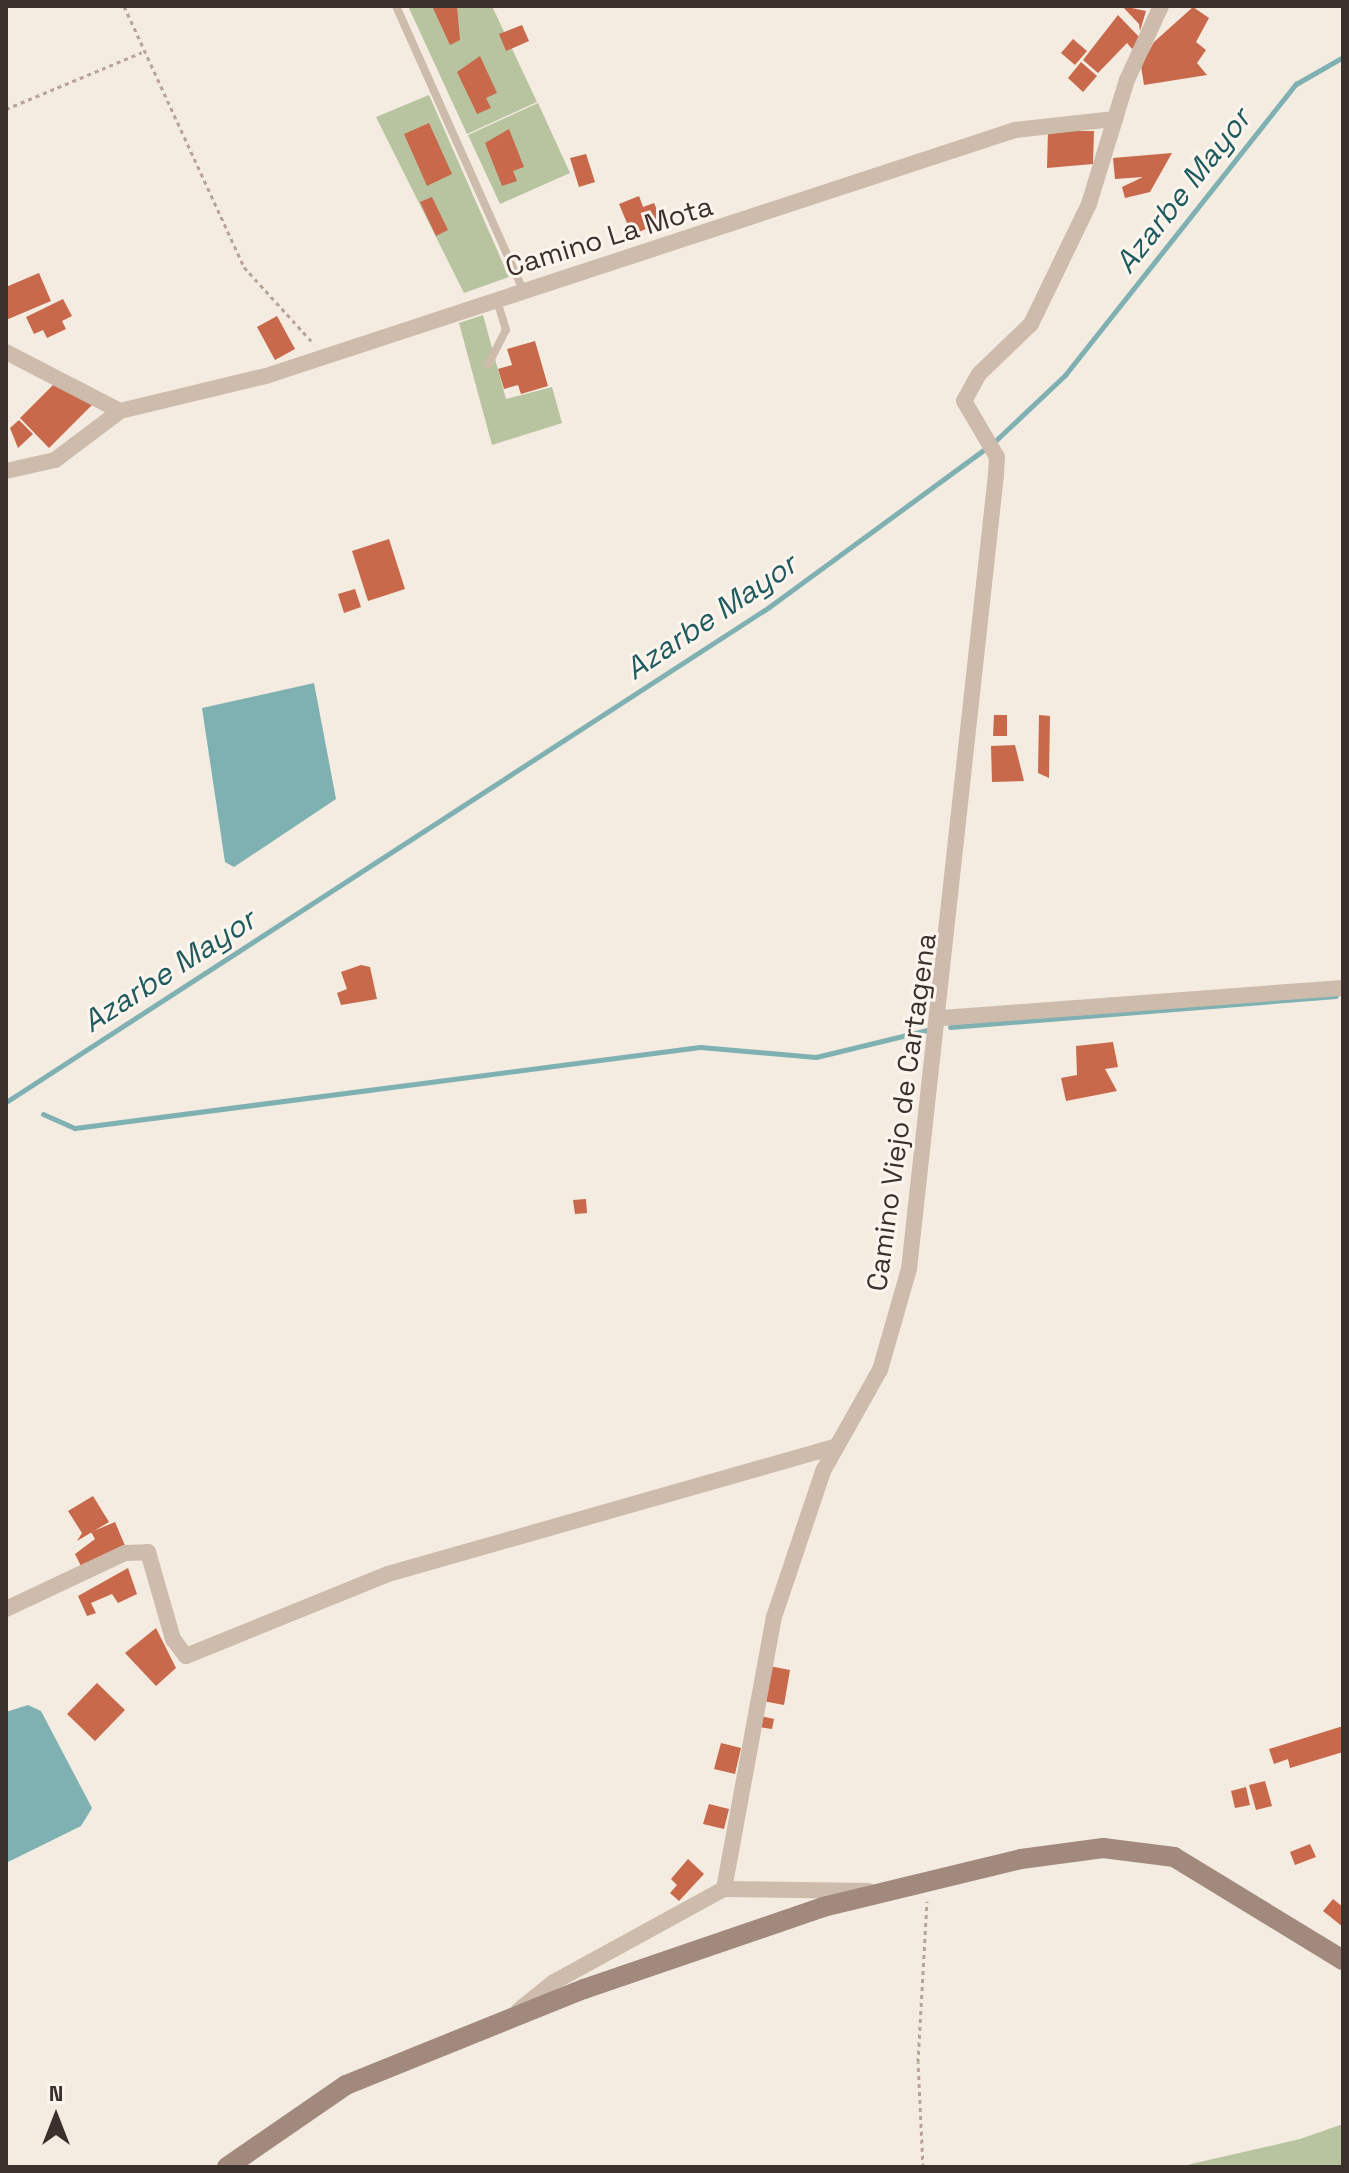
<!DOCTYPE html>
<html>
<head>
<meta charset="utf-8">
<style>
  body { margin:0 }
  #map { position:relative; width:1349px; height:2173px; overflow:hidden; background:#f4ebe1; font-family:"Space Grotesk",sans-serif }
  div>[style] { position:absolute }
  .green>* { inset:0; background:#b8c4a0 }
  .water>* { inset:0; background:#7fb0b2 }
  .stream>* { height:5px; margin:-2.5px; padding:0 2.5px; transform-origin:2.5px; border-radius:2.5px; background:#7fb0b2 }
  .building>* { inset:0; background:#c8694b }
  .path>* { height:3px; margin-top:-1.5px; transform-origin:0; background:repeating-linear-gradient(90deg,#b9a596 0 4px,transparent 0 8px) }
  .service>* { height:8px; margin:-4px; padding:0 4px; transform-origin:4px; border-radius:4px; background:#cdbbac }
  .minor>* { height:16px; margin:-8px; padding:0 8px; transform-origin:8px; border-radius:8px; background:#cdbbac }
  .secondary>* { height:20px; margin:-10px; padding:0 10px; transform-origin:10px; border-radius:10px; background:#a18a7d }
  span { translate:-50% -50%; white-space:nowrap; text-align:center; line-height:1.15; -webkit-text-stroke:6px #fbf5ee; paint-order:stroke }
  .street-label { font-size:28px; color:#3b302b }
  .water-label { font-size:30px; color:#1f5a5e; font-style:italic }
  .frame { position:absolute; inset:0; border:8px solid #3b302b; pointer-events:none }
  .north { position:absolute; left:16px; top:2077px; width:80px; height:80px; -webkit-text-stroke:6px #fbf5ee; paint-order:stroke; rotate:0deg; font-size:22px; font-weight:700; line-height:32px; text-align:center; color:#3b302b }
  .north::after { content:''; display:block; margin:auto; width:28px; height:36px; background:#3b302b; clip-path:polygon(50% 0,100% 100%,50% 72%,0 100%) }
</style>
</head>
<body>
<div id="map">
  <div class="green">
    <div style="clip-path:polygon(408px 6px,492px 6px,537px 102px,467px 134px)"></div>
    <div style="clip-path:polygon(429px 95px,509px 277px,464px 293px,376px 117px)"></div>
    <div style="clip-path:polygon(538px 103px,570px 173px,500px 204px,468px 135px)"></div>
    <div style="clip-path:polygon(483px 315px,506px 399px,552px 387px,562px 423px,492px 445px,459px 323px)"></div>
    <div style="clip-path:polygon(1343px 2124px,1343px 2167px,1178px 2167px,1300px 2139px)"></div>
  </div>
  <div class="water">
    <div style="clip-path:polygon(314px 683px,336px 799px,234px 867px,225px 862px,202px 708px)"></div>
    <div style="clip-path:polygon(28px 1705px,41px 1711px,92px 1808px,81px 1826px,6px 1863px,6px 1712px)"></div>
  </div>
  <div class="stream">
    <div style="left:994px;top:442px;width:98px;rotate:-43.3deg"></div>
    <div style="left:1065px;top:375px;width:372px;rotate:-51.6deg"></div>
    <div style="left:1296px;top:84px;width:54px;rotate:-29.9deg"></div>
    <div style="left:950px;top:1027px;width:387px;rotate:-4.6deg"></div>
    <div style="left:6px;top:1102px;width:910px;rotate:-32.97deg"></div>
    <div style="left:769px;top:607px;width:269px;rotate:-36.2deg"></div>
    <div style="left:43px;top:1114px;width:35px;rotate:24deg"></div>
    <div style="left:75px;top:1128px;width:630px;rotate:-7.38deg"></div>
    <div style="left:700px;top:1047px;width:116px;rotate:4.9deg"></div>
    <div style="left:816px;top:1057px;width:119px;rotate:-13.6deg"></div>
  </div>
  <div class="building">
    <div style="clip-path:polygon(432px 6px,457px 6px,460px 40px,450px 45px)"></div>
    <div style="clip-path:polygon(1122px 6px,1146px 11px,1140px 31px,1139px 24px)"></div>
    <div style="clip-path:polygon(1193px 7px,1209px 18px,1196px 42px,1206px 50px,1197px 63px,1207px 75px,1144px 85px,1141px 66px,1154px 42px)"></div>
    <div style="clip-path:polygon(1118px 15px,1141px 39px,1132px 49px,1127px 43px,1098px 73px,1083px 60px)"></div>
    <div style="clip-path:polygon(522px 25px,529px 41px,506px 51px,499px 34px)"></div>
    <div style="clip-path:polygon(1073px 39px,1087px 51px,1075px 65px,1061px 53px)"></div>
    <div style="clip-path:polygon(480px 56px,497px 93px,486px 98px,491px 108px,477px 114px,457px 72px)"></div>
    <div style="clip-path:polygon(1081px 62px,1097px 76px,1083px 92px,1068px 78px)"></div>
    <div style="clip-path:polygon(429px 123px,452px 174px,427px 186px,404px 134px)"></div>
    <div style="clip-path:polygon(509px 129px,524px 167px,513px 171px,517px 181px,502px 186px,485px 143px)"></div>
    <div style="clip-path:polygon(1048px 131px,1094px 131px,1093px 164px,1047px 168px)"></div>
    <div style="clip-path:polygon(1172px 153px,1150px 192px,1125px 198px,1122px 187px,1143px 177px,1115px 179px,1113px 158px)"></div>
    <div style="clip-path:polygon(586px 154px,595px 182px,579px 187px,570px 158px)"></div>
    <div style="clip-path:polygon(639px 196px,643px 207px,654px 203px,662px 222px,632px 235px,619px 204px)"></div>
    <div style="clip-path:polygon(432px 197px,448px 230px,436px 236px,420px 202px)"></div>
    <div style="clip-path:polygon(39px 273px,51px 301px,6px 320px,6px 287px)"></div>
    <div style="clip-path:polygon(63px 299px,72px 316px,62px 321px,66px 329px,47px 338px,43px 330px,34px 334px,26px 317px)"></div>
    <div style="clip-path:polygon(277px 316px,295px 349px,275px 360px,257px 327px)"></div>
    <div style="clip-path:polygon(535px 341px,548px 386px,521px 394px,518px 385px,504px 389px,498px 369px,512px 365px,507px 349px)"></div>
    <div style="clip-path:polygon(55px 383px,93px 404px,49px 448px,20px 418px)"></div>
    <div style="clip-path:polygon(19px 420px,33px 434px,18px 448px,10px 428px)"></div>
    <div style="clip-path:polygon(389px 539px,405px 589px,368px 601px,352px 551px)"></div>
    <div style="clip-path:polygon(355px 589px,361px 607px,344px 613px,338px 594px)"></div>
    <div style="clip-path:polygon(994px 715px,1007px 715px,1007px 736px,993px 736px)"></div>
    <div style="clip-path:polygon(1039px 715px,1050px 716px,1049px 778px,1038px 773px)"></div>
    <div style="clip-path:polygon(1015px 745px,1024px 781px,992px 782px,991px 746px)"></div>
    <div style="clip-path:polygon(361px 965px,370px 967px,377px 999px,341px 1005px,337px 993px,347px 989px,341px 972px)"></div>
    <div style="clip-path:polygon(1113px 1042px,1118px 1067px,1105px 1069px,1117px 1091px,1066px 1101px,1061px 1078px,1077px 1075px,1076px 1046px)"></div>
    <div style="clip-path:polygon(586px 1199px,587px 1213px,575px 1214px,573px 1200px)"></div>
    <div style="clip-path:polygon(93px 1496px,109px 1522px,77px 1541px,82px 1533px,68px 1511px)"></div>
    <div style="clip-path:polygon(115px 1522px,126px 1548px,82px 1568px,75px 1554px,95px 1539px,91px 1532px)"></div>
    <div style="clip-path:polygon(128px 1568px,137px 1594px,118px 1603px,112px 1594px,91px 1603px,96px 1613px,87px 1616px,78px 1596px)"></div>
    <div style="clip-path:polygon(156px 1628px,176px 1668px,156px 1686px,125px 1653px)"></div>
    <div style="clip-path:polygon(769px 1666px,790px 1670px,784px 1705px,763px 1701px)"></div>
    <div style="clip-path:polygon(97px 1683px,125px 1710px,95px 1741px,67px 1714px)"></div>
    <div style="clip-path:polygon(761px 1716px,774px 1719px,772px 1729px,759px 1727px)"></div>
    <div style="clip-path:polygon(1343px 1726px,1343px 1752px,1290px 1768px,1288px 1759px,1274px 1764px,1269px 1749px)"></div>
    <div style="clip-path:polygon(721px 1743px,741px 1748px,735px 1774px,714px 1769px)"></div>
    <div style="clip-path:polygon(1265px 1781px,1272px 1806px,1256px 1810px,1249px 1785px)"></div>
    <div style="clip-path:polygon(1246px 1787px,1250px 1805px,1235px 1808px,1231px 1791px)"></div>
    <div style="clip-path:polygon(709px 1804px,729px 1809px,724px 1829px,703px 1824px)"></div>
    <div style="clip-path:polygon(1310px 1844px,1316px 1857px,1295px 1865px,1290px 1852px)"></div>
    <div style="clip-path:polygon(688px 1859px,704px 1874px,679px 1901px,670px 1893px,677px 1885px,671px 1879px)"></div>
    <div style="clip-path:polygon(1333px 1899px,1343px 1907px,1343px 1927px,1323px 1911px)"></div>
  </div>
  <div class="path">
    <div style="left:124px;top:6px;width:287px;rotate:65.3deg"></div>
    <div style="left:244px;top:267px;width:104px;rotate:47.7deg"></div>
    <div style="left:6px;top:109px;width:147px;rotate:-22.7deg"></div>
    <div style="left:923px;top:2167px;width:105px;rotate:-92.7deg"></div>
    <div style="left:918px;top:2062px;width:161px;rotate:-86.8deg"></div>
  </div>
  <div class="service">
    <div style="left:396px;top:6px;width:311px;rotate:65.9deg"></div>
    <div style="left:488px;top:365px;width:39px;rotate:-63deg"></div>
    <div style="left:506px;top:330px;width:31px;rotate:-107deg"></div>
  </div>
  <div class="minor">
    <div style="left:6px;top:352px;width:128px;rotate:27.4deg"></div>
    <div style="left:6px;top:471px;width:50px;rotate:-12.7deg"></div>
    <div style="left:55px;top:460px;width:81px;rotate:-37deg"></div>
    <div style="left:120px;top:411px;width:150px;rotate:-13.5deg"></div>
    <div style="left:266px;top:376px;width:788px;rotate:-18.18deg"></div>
    <div style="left:1015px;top:130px;width:101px;rotate:-6.3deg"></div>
    <div style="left:942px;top:1018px;width:402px;rotate:-4.3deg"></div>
    <div style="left:6px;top:1609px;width:132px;rotate:-25.2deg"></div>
    <div style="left:125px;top:1553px;width:23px;rotate:-2deg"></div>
    <div style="left:148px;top:1552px;width:91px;rotate:74deg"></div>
    <div style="left:173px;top:1639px;width:21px;rotate:53deg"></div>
    <div style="left:186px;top:1656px;width:218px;rotate:-22.1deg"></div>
    <div style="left:388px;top:1574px;width:465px;rotate:-15.9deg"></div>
    <div style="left:724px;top:1889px;width:277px;rotate:-79.6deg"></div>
    <div style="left:774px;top:1617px;width:154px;rotate:-71.4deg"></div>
    <div style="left:823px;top:1471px;width:116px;rotate:-60.6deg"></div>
    <div style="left:880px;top:1370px;width:105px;rotate:-74deg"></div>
    <div style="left:909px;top:1269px;width:799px;rotate:-83.75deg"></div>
    <div style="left:996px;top:475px;width:18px;rotate:-87deg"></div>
    <div style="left:997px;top:457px;width:65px;rotate:-120.5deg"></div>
    <div style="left:964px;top:401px;width:31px;rotate:-61deg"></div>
    <div style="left:979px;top:374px;width:72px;rotate:-43.9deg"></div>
    <div style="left:1031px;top:324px;width:133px;rotate:-64.2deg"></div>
    <div style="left:1089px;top:204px;width:130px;rotate:-73deg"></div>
    <div style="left:1127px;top:80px;width:81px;rotate:-65.3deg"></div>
    <div style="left:519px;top:2010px;width:45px;rotate:-38.7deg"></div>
    <div style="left:554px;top:1982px;width:194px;rotate:-28.7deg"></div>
    <div style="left:724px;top:1889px;width:145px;rotate:0.8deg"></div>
  </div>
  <div class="secondary">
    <div style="left:227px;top:2167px;width:145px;rotate:-34.6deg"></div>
    <div style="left:346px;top:2085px;width:257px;rotate:-22deg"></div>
    <div style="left:584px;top:1989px;width:253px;rotate:-18.9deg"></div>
    <div style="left:823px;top:1907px;width:204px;rotate:-13.6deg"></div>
    <div style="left:1021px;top:1859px;width:83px;rotate:-7.6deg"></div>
    <div style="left:1103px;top:1848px;width:72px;rotate:7.2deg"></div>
    <div style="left:1174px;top:1857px;width:198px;rotate:31.4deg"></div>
  </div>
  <div class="street-label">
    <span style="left:609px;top:236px;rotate:-17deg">Camino La Mota</span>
    <span style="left:901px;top:1112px;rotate:-82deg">Camino Viejo de Cartagena</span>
  </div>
  <div class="water-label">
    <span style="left:1183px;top:191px;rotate:-52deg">Azarbe Mayor</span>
    <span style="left:711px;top:617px;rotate:-34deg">Azarbe Mayor</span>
    <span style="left:169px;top:971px;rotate:-33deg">Azarbe Mayor</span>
  </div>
  <div class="frame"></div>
  <div class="north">N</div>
</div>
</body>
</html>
